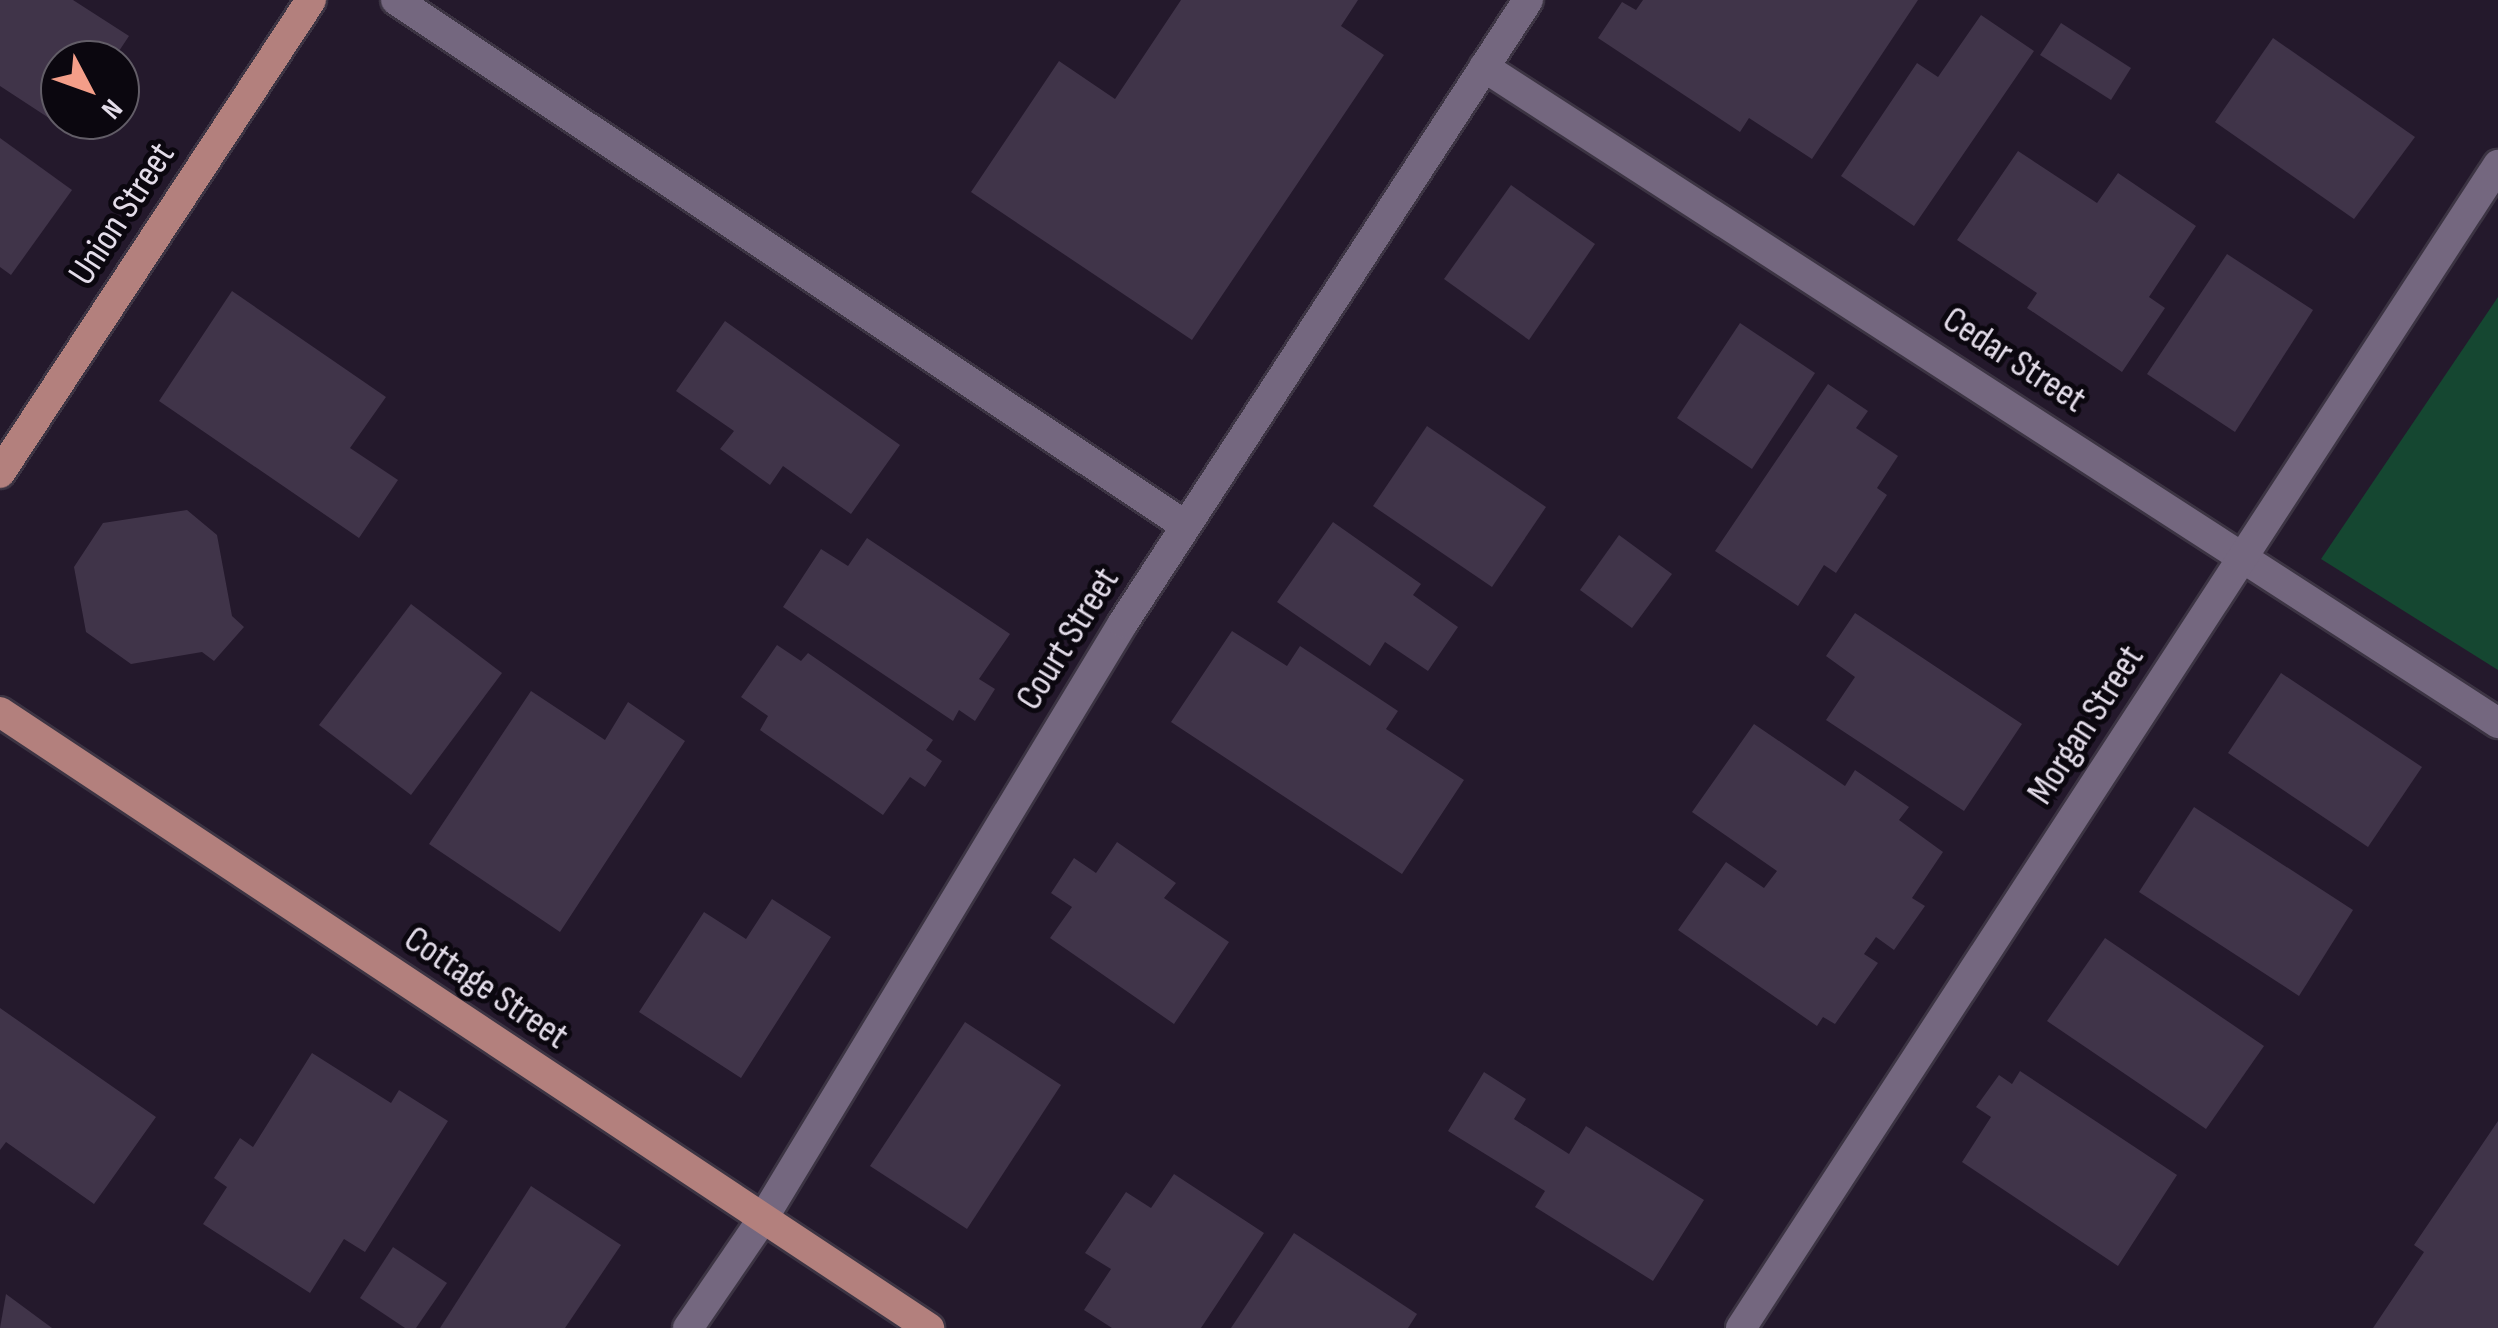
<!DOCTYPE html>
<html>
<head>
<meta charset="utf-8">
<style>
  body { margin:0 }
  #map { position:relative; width:2498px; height:1328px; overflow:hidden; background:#24192c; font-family:"Sofia Sans Condensed",sans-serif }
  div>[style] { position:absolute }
  .green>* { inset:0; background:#154731 }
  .building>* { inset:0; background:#403449 }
  .roads { filter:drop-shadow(2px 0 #3c3443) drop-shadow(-2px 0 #3c3443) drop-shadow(0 2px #3c3443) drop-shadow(0 -2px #3c3443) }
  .minor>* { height:30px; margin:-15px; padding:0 15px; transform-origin:15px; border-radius:15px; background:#74677f }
  .major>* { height:30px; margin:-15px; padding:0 15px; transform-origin:15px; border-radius:15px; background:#b3807d }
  span { translate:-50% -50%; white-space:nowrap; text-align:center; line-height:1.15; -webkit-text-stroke:10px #0b070f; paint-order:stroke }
  .street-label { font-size:38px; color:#e4ddea }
  .north { position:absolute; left:40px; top:40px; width:100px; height:100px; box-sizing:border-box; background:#0b070f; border:2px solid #625d67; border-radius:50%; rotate:131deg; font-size:28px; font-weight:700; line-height:40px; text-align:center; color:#e4ddea }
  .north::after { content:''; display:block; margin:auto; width:35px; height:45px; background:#f49e89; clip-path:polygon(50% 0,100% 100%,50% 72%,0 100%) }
</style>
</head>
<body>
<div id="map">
  <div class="green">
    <div style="clip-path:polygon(2498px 297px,2498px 670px,2321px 559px)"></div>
  </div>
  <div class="building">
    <div style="clip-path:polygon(0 0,73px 0,129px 36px,113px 60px,60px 60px,60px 109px,52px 120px,0 86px)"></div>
    <div style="clip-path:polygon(1181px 0,1358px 0,1341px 26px,1384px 55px,1192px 340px,971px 192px,1059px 61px,1115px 99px)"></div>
    <div style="clip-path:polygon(1643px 0,1918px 0,1812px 159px,1749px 118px,1740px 132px,1598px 38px,1622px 2px,1636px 10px)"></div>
    <div style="clip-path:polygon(1981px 15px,2034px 51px,1914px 226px,1841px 176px,1917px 63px,1938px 77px)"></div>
    <div style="clip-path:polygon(2061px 23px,2131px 68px,2111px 100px,2040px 55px)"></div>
    <div style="clip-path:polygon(2273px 38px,2415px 137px,2354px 219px,2215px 122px)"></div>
    <div style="clip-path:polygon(0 138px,72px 190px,11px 275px,0 267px)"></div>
    <div style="clip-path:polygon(2018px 151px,2097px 203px,2118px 173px,2196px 226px,2149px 297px,2165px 308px,2122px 372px,2027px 308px,2037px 293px,1957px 240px)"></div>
    <div style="clip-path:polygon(1511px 185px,1595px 244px,1529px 340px,1444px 279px)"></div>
    <div style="clip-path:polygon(2227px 254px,2313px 310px,2235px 432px,2147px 374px)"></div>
    <div style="clip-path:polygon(232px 291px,386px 397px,350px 448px,398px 480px,359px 538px,159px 401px)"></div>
    <div style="clip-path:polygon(725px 321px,900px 445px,851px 514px,783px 466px,770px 485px,720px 449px,734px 431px,676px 391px)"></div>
    <div style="clip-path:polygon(1740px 323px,1815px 373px,1752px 469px,1677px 418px)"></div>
    <div style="clip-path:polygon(1828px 384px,1868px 411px,1856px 428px,1898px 456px,1877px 488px,1887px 495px,1836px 573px,1824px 565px,1798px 606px,1715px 551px)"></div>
    <div style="clip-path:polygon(1427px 426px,1546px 507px,1492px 587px,1373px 506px)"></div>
    <div style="clip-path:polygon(187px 510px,217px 535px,232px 616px,244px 627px,214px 661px,202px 652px,131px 664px,86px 632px,74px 567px,103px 523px)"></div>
    <div style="clip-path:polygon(1333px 522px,1421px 584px,1413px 595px,1458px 627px,1428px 671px,1385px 642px,1370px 666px,1277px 602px)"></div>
    <div style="clip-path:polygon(1619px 535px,1672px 574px,1632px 628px,1580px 590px)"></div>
    <div style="clip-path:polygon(867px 538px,1010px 634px,979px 679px,995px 689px,975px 721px,959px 710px,953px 721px,783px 607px,821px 549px,848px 566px)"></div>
    <div style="clip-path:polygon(411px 604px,502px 673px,411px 795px,319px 725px)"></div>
    <div style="clip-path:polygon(1855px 613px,2022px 724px,1964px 811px,1826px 720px,1855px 677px,1826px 656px)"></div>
    <div style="clip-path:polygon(1232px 631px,1287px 666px,1300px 646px,1398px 711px,1386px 729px,1464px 780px,1402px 874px,1171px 722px)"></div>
    <div style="clip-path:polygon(777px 645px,801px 661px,808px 653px,933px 740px,926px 750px,942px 761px,925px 787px,910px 777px,883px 815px,760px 730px,768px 716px,741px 697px)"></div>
    <div style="clip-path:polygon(2281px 673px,2422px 767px,2368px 847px,2228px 753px)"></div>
    <div style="clip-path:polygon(531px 691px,605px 740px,628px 702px,685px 741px,560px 932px,429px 844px)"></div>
    <div style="clip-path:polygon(1754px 724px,1845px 786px,1855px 770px,1909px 807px,1899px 820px,1943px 852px,1912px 898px,1925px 906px,1894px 950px,1876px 937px,1864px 954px,1878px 963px,1835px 1024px,1823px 1017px,1817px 1026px,1678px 930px,1726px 862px,1764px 888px,1777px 871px,1692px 812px)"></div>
    <div style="clip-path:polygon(2194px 807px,2353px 910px,2299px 996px,2139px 892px)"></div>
    <div style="clip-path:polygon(1117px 842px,1176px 883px,1164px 898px,1229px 942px,1174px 1024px,1050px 938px,1072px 907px,1051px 893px,1074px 858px,1096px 873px)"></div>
    <div style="clip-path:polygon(772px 899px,831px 937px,741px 1078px,639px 1012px,704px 912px,746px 939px)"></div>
    <div style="clip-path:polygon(2105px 938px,2264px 1046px,2206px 1129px,2047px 1021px)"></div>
    <div style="clip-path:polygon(0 1008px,156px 1117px,94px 1204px,6px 1142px,0 1150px)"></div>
    <div style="clip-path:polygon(965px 1022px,1061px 1085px,967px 1229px,870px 1166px)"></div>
    <div style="clip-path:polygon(312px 1053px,391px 1103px,399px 1090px,448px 1121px,365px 1252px,344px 1239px,310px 1293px,203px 1224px,227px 1187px,214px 1178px,240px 1138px,253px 1147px)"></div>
    <div style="clip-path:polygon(2020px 1071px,2177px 1175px,2118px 1266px,1962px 1162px,1991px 1117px,1976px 1107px,1999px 1075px,2012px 1084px)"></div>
    <div style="clip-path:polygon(1484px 1072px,1526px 1099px,1514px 1119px,1569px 1154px,1586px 1126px,1704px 1200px,1653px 1281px,1535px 1207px,1545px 1191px,1448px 1131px)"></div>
    <div style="clip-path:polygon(2498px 1121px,2498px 1328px,2373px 1328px,2424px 1252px,2414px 1245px)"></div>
    <div style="clip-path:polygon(1174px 1174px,1264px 1233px,1201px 1328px,1112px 1328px,1084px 1310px,1111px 1269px,1085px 1253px,1126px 1192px,1151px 1208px)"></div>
    <div style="clip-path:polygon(531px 1186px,621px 1245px,565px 1328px,440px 1328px)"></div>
    <div style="clip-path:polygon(1294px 1233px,1417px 1314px,1408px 1328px,1231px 1328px)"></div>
    <div style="clip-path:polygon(393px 1247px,447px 1283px,416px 1328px,405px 1328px,360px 1298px)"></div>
    <div style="clip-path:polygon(6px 1294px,52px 1328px,0 1328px)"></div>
  </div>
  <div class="roads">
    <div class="minor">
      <div style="left:396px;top:0;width:949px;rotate:33.66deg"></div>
      <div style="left:1484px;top:67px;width:1208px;rotate:32.9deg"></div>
      <div style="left:688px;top:1328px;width:131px;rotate:-55.6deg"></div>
      <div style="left:762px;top:1220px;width:698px;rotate:-58.84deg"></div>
      <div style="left:1123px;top:623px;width:743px;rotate:-56.97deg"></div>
      <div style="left:1741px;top:1328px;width:1388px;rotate:-56.94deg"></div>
    </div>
    <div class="major">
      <div style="left:0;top:473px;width:566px;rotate:-56.67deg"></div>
      <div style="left:0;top:712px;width:1115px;rotate:33.55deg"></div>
    </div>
  </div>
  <div class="street-label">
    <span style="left:122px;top:214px;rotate:-57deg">Union Street</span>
    <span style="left:2014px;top:360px;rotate:33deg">Cedar Street</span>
    <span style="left:1068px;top:639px;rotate:-58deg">Court Street</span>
    <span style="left:2086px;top:725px;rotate:-57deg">Morgan Street</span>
    <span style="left:486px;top:988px;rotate:34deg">Cottage Street</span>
  </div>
  <div class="north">N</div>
</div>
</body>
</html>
